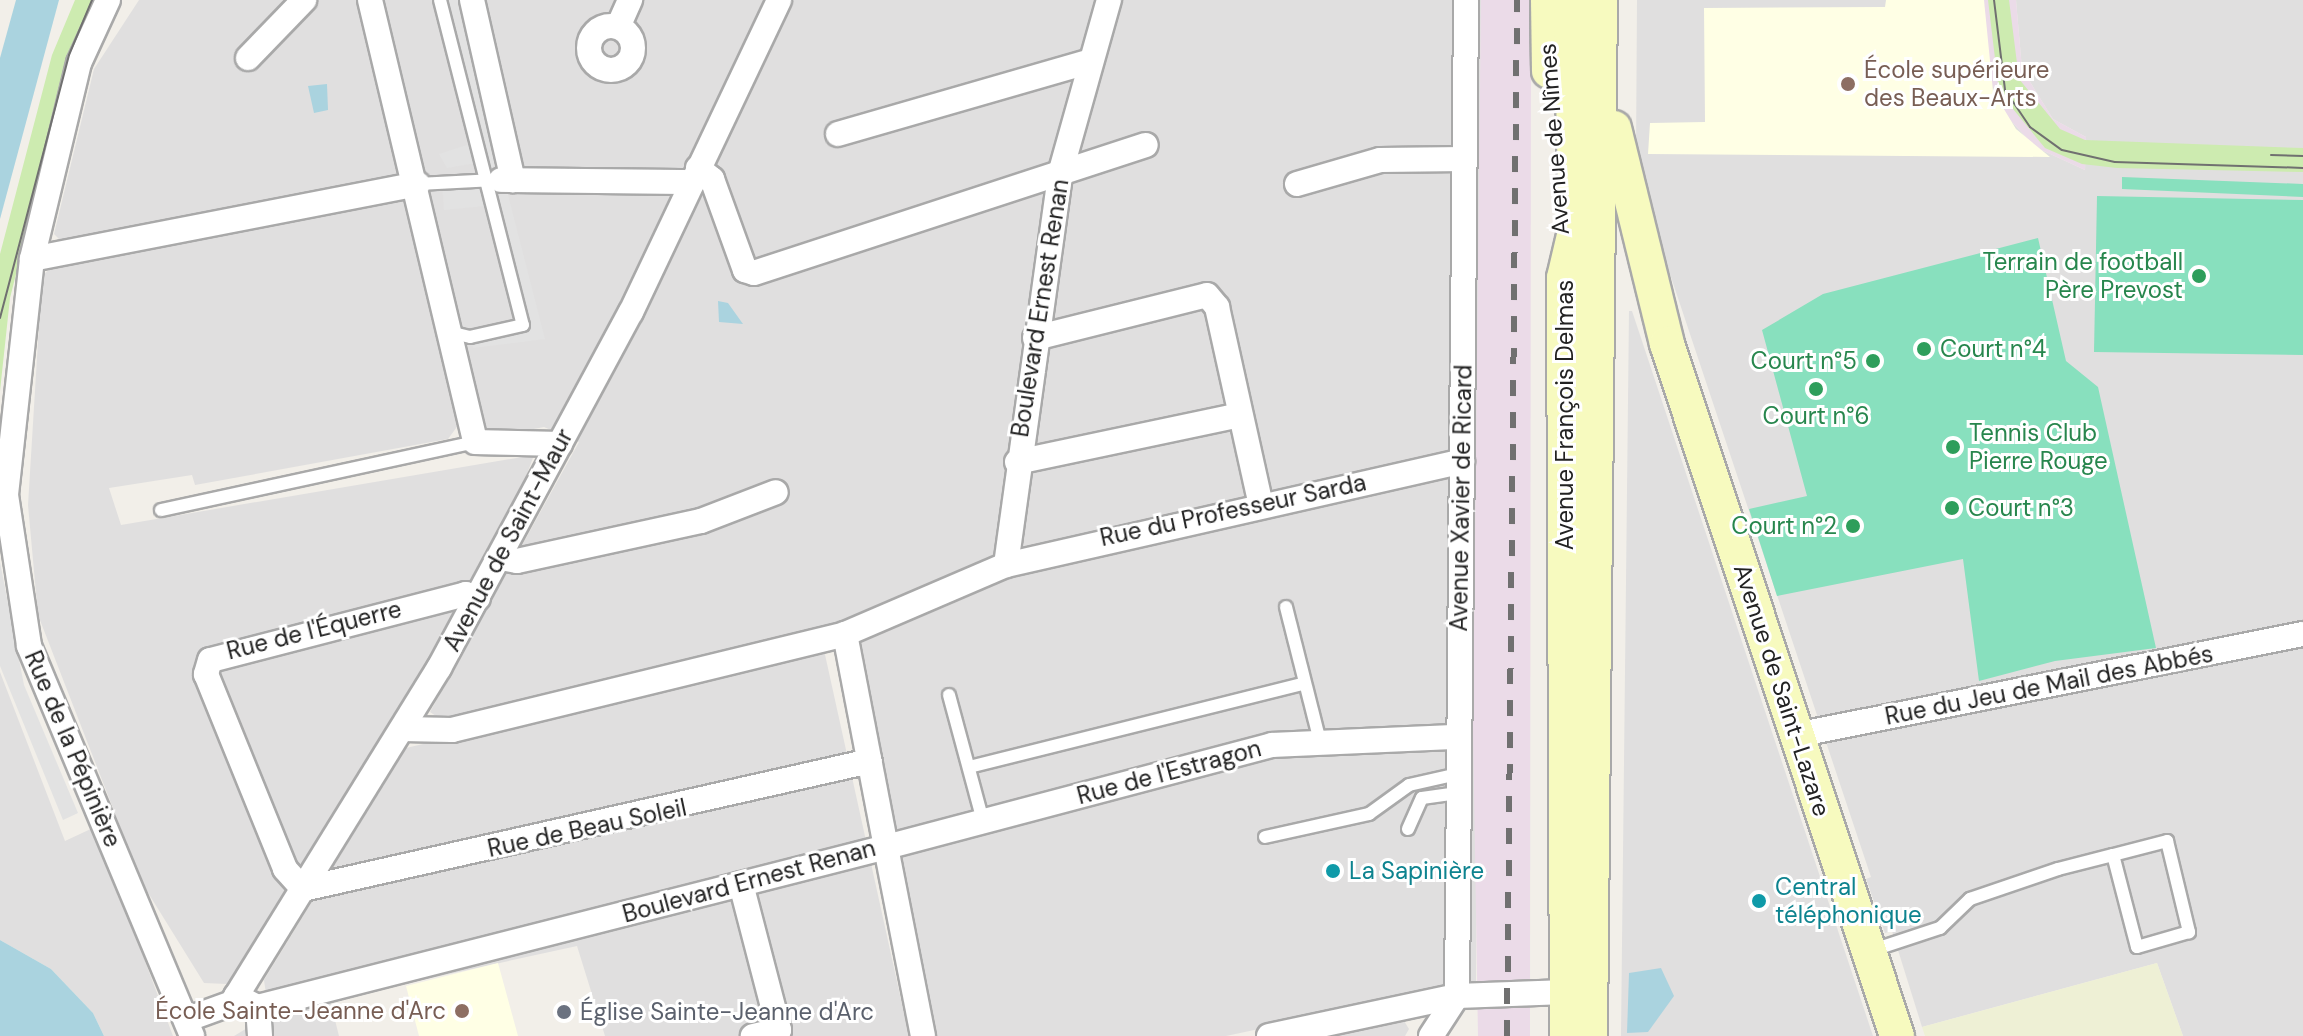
<!DOCTYPE html>
<html>
<head>
<meta charset="utf-8">
<style>
  body { margin:0 }
  #map { position:relative; width:2303px; height:1036px; overflow:hidden; background:#f2efe9; font-family:"DM Sans",sans-serif }
  div>[style] { position:absolute }
  .residential>* { inset:0; background:#e0dfdf }
  .industrial>* { inset:0; background:#ebdbe8 }
  .education>* { inset:0; background:#ffffe5 }
  .farmland>* { inset:0; background:#eef0d5 }
  .grass>* { inset:0; background:#cdebb0 }
  .pitch>* { inset:0; background:#88e0be }
  .parking>* { inset:0; background:#e2e2e2 }
  .water>* { inset:0; background:#aad3df }
  .roads { filter:drop-shadow(2px 0 #a9a9a9) drop-shadow(-2px 0 #a9a9a9) drop-shadow(0 2px #a9a9a9) drop-shadow(0 -2px #a9a9a9) }
  .lane>* { height:12px; margin:-6px; padding:0 6px; transform-origin:6px; border-radius:6px; background:#fff }
  .street>* { height:24px; margin:-12px; padding:0 12px; transform-origin:12px; border-radius:12px; background:#fff }
  .street>.ring { margin:-12px; padding:0; box-sizing:content-box; background:none; border:24px solid #fff; border-radius:50% }
  .secondary>* { height:34px; margin:-17px; padding:0 17px; transform-origin:17px; border-radius:17px; background:#f7fabf }
  .tram>* { height:2px; margin:-1px; padding:0 1px; transform-origin:1px; border-radius:1px; background:#707070 }
  .rail>* { height:6px; margin-top:-3px; transform-origin:0; background:repeating-linear-gradient(90deg,#707070 0 16px,transparent 0 32px) }
  .dots>* { width:22px; height:22px; translate:-50% -50%; box-sizing:border-box; border:4px solid #fff; border-radius:50% }
  span { translate:-50% -50%; white-space:nowrap; text-align:center; line-height:1.15; -webkit-text-stroke:6px #fff; paint-order:stroke }
  .education-label { font-size:24px; color:#785e54 }
  .left { translate:0 -50%; text-align:left }
  .right { translate:-100% -50%; text-align:right }
  .street-label { font-size:24px; color:#222 }
  .leisure-label { font-size:24px; color:#27864d }
  .culture-label { font-size:24px; color:#0d838f }
  .worship-label { font-size:24px; color:#5b616d }
</style>
</head>
<body>
<div id="map">
  <div class="residential">
    <div style="clip-path:polygon(139px 0,357px 0,403px 176px,64px 244px,54px 234px,94px 69px)"></div>
    <div style="clip-path:polygon(382px 0,1481px 0,1476px 983px,1226px 1036px,937px 1036px,847px 629px,442px 720px,430px 712px,579px 442px,544px 427px,498px 436px,486px 427px)"></div>
    <div style="clip-path:polygon(1637px 0,1984px 0,2004px 113px,2035px 147px,2085px 170px,2086px 137px,2053px 119px,2022px 69px,2016px 0,2303px 0,2303px 1036px,2183px 1036px,2157px 963px,1922px 1027px,1892px 931px,1885px 933px,1866px 879px,1871px 877px,1649px 211px,1636px 153px)"></div>
    <div style="clip-path:polygon(400px 196px,411px 204px,462px 420px,448px 439px,195px 485px,192px 475px,109px 488px,121px 525px,534px 455px,513px 512px,458px 613px,308px 864px,227px 984px,204px 983px,142px 883px,38px 615px,28px 505px,42px 276px,53px 266px)"></div>
    <div style="clip-path:polygon(1629px 311px,1632px 311px,1873px 1036px,1621px 1036px)"></div>
    <div style="clip-path:polygon(824px 650px,909px 1036px,605px 1036px,577px 946px,330px 1000px,339px 1036px,234px 1036px,269px 1015px,264px 980px,406px 748px)"></div>
    <div style="clip-path:polygon(0 672px,65px 841px,95px 827px,173px 1036px,104px 1036px,93px 1013px,51px 969px,0 940px)"></div>
    <div style="clip-path:polygon(1401px 1016px,1409px 1029px,1405px 1036px,1313px 1036px)"></div>
  </div>
  <div class="industrial">
    <div style="clip-path:polygon(1481px 0,1531px 0,1530px 1036px,1478px 1036px,1473px 725px)"></div>
    <div style="clip-path:polygon(1984px 0,2016px 0,2022px 69px,2053px 119px,2086px 137px,2085px 170px,2035px 147px,2004px 113px,1989px 77px)"></div>
  </div>
  <div class="education">
    <div style="clip-path:polygon(1886px 0,1984px 0,1993px 91px,2016px 129px,2050px 157px,1648px 154px,1650px 123px,1705px 122px,1704px 8px,1885px 7px)"></div>
    <div style="clip-path:polygon(498px 963px,518px 1036px,419px 1036px,406px 986px)"></div>
  </div>
  <div class="farmland">
    <div style="clip-path:polygon(2157px 963px,2183px 1036px,1925px 1036px,1922px 1027px)"></div>
  </div>
  <div class="grass">
    <div style="clip-path:polygon(75px 0,99px 0,46px 155px,10px 298px,0 391px,0 254px,52px 55px)"></div>
    <div style="clip-path:polygon(1988px 0,2009px 0,2019px 79px,2060px 129px,2085px 140px,2303px 148px,2303px 172px,2117px 168px,2082px 164px,2045px 148px,1999px 92px)"></div>
  </div>
  <div class="pitch">
    <div style="clip-path:polygon(2122px 177px,2303px 184px,2303px 197px,2122px 189px)"></div>
    <div style="clip-path:polygon(2097px 196px,2303px 200px,2303px 355px,2094px 352px)"></div>
    <div style="clip-path:polygon(2038px 238px,2066px 361px,2098px 387px,2156px 648px,2055px 661px,1979px 681px,1963px 559px,1777px 596px,1749px 509px,1807px 496px,1762px 330px,1823px 294px)"></div>
  </div>
  <div class="parking">
    <div style="clip-path:polygon(440px 0,458px 0,545px 339px,473px 348px,470px 335px,522px 325px)"></div>
    <div style="clip-path:polygon(470px 144px,476px 163px,447px 168px,439px 154px)"></div>
    <div style="clip-path:polygon(484px 180px,485px 206px,444px 210px,442px 181px)"></div>
    <div style="clip-path:polygon(0 562px,24px 685px,78px 813px,63px 820px,0 666px)"></div>
  </div>
  <div class="water">
    <div style="clip-path:polygon(16px 0,59px 0,0 219px,0 58px)"></div>
    <div style="clip-path:polygon(327px 84px,328px 110px,314px 113px,308px 86px)"></div>
    <div style="clip-path:polygon(718px 301px,728px 303px,743px 324px,719px 322px)"></div>
    <div style="clip-path:polygon(0 940px,51px 969px,93px 1013px,104px 1036px,0 1036px)"></div>
    <div style="clip-path:polygon(1661px 968px,1674px 996px,1648px 1032px,1627px 1033px,1629px 973px)"></div>
  </div>
  <div class="roads">
    <div class="lane">
      <div style="left:440px;top:0;width:335px;rotate:75.7deg"></div>
      <div style="left:523px;top:325px;width:54px;rotate:167.2deg"></div>
      <div style="left:470px;top:337px;width:17px;rotate:-167deg"></div>
      <div style="left:418px;top:184px;width:77px;rotate:-3deg"></div>
      <div style="left:161px;top:510px;width:321px;rotate:-12.2deg"></div>
      <div style="left:1286px;top:607px;width:138px;rotate:75.8deg"></div>
      <div style="left:949px;top:695px;width:131px;rotate:74.9deg"></div>
      <div style="left:969px;top:767px;width:344px;rotate:-14deg"></div>
      <div style="left:1408px;top:829px;width:34px;rotate:-66deg"></div>
      <div style="left:1422px;top:798px;width:36px;rotate:-8deg"></div>
      <div style="left:1265px;top:837px;width:107px;rotate:-12.5deg"></div>
      <div style="left:1369px;top:814px;width:49px;rotate:-35.9deg"></div>
      <div style="left:1409px;top:785px;width:50px;rotate:-12.7deg"></div>
      <div style="left:1873px;top:950px;width:71px;rotate:-18.2deg"></div>
      <div style="left:1940px;top:928px;width:42px;rotate:-44deg"></div>
      <div style="left:1970px;top:899px;width:93px;rotate:-18.8deg"></div>
      <div style="left:2058px;top:869px;width:57px;rotate:-14.3deg"></div>
      <div style="left:2113px;top:855px;width:56px;rotate:-14.5deg"></div>
      <div style="left:2167px;top:841px;width:94px;rotate:76.4deg"></div>
      <div style="left:2189px;top:932px;width:54px;rotate:163.9deg"></div>
      <div style="left:2137px;top:947px;width:95px;rotate:-104.6deg"></div>
    </div>
    <div class="street">
      <div style="left:108px;top:0;width:69px;rotate:114.7deg"></div>
      <div style="left:79px;top:63px;width:202px;rotate:103.5deg"></div>
      <div style="left:32px;top:259px;width:237px;rotate:96.3deg"></div>
      <div style="left:6px;top:495px;width:153px;rotate:81.3deg"></div>
      <div style="left:29px;top:646px;width:423px;rotate:67.3deg"></div>
      <div style="left:370px;top:0;width:454px;rotate:76.6deg"></div>
      <div style="left:475px;top:442px;width:85px;rotate:1.3deg"></div>
      <div style="left:472px;top:0;width:185px;rotate:77.2deg"></div>
      <div class="ring" style="left:589px;top:26px;width:20px;height:20px"></div>
      <div style="left:618px;top:27px;width:30px;rotate:-66deg"></div>
      <div style="left:248px;top:58px;width:81px;rotate:-46deg"></div>
      <div style="left:838px;top:134px;width:263px;rotate:-16.1deg"></div>
      <div style="left:698px;top:168px;width:18px;rotate:38deg"></div>
      <div style="left:712px;top:179px;width:97px;rotate:70.1deg"></div>
      <div style="left:745px;top:270px;width:9px;rotate:18deg"></div>
      <div style="left:754px;top:273px;width:412px;rotate:-18.1deg"></div>
      <div style="left:501px;top:180px;width:192px;rotate:0.6deg"></div>
      <div style="left:1297px;top:184px;width:86px;rotate:-16.1deg"></div>
      <div style="left:1380px;top:160px;width:84px;rotate:-0.7deg"></div>
      <div style="left:32px;top:259px;width:393px;rotate:-11deg"></div>
      <div style="left:1035px;top:338px;width:177px;rotate:-14deg"></div>
      <div style="left:1207px;top:295px;width:16px;rotate:50deg"></div>
      <div style="left:1217px;top:307px;width:203px;rotate:77.5deg"></div>
      <div style="left:1017px;top:462px;width:228px;rotate:-11.9deg"></div>
      <div style="left:501px;top:558px;width:16px;rotate:11deg"></div>
      <div style="left:517px;top:561px;width:188px;rotate:-12.3deg"></div>
      <div style="left:701px;top:521px;width:80px;rotate:-21.1deg"></div>
      <div style="left:1006px;top:565px;width:468px;rotate:-12.8deg"></div>
      <div style="left:478px;top:598px;width:13px;rotate:-162deg"></div>
      <div style="left:466px;top:594px;width:264px;rotate:165.5deg"></div>
      <div style="left:210px;top:660px;width:15px;rotate:106deg"></div>
      <div style="left:206px;top:674px;width:210px;rotate:67.9deg"></div>
      <div style="left:285px;top:869px;width:27px;rotate:48deg"></div>
      <div style="left:303px;top:889px;width:581px;rotate:-12.72deg"></div>
      <div style="left:403px;top:729px;width:49px;rotate:1.2deg"></div>
      <div style="left:452px;top:730px;width:405px;rotate:-13.7deg"></div>
      <div style="left:1796px;top:735px;width:517px;rotate:-11.27deg"></div>
      <div style="left:741px;top:884px;width:151px;rotate:75.4deg"></div>
      <div style="left:779px;top:1030px;width:27px;rotate:167deg"></div>
      <div style="left:236px;top:996px;width:25px;rotate:27deg"></div>
      <div style="left:258px;top:1007px;width:648px;rotate:-14.29deg"></div>
      <div style="left:886px;top:847px;width:217px;rotate:-100.9deg"></div>
      <div style="left:845px;top:634px;width:175px;rotate:-23.2deg"></div>
      <div style="left:1006px;top:565px;width:395px;rotate:-82.1deg"></div>
      <div style="left:1060px;top:174px;width:181px;rotate:-74.3deg"></div>
      <div style="left:1457px;top:996px;width:996px;rotate:-89.48deg"></div>
      <div style="left:258px;top:1007px;width:29px;rotate:86deg"></div>
      <div style="left:188px;top:1019px;width:47px;rotate:-20deg"></div>
      <div style="left:232px;top:1003px;width:394px;rotate:-58.3deg"></div>
      <div style="left:439px;top:668px;width:404px;rotate:-61.7deg"></div>
      <div style="left:631px;top:312px;width:345px;rotate:-64.6deg"></div>
      <div style="left:923px;top:1036px;width:193px;rotate:-101.1deg"></div>
      <div style="left:886px;top:847px;width:399px;rotate:-14.8deg"></div>
      <div style="left:1272px;top:745px;width:186px;rotate:-2.5deg"></div>
      <div style="left:1269px;top:1036px;width:192px;rotate:-12deg"></div>
      <div style="left:1457px;top:996px;width:109px;rotate:-2.1deg"></div>
      <div style="left:1431px;top:1036px;width:48px;rotate:-57deg"></div>
    </div>
    <div class="secondary">
      <div style="left:1548px;top:0;width:71px;rotate:89.2deg"></div>
      <div style="left:1614px;top:128px;width:222px;rotate:76.2deg"></div>
      <div style="left:1667px;top:344px;width:729px;rotate:71.61deg"></div>
      <div style="left:1567px;top:1036px;width:758px;rotate:-90.23deg"></div>
      <div style="left:1564px;top:278px;width:52px;rotate:-76.8deg"></div>
      <div style="left:1576px;top:227px;width:227px;rotate:-91.3deg"></div>
      <div style="left:1590px;top:1036px;width:1036px;rotate:-89.45deg"></div>
    </div>
  </div>
  <div class="tram">
    <div style="left:1994px;top:0;width:91px;rotate:83deg"></div>
    <div style="left:2005px;top:90px;width:45px;rotate:56deg"></div>
    <div style="left:2030px;top:127px;width:39px;rotate:36deg"></div>
    <div style="left:2062px;top:150px;width:54px;rotate:12.8deg"></div>
    <div style="left:2115px;top:162px;width:188px;rotate:1.8deg"></div>
    <div style="left:2271px;top:155px;width:32px;rotate:2deg"></div>
    <div style="left:0;top:318px;width:272px;rotate:-75.3deg"></div>
    <div style="left:69px;top:55px;width:60px;rotate:-67.3deg"></div>
  </div>
  <div class="rail">
    <div style="left:1507px;top:1036px;width:1036px;rotate:-89.45deg"></div>
  </div>
  <div class="dots">
    <div style="left:1848px;top:84px;background:#8d6e63"></div>
    <div style="left:2199px;top:276px;background:#2e9e5b"></div>
    <div style="left:1924px;top:349px;background:#2e9e5b"></div>
    <div style="left:1873px;top:361px;background:#2e9e5b"></div>
    <div style="left:1816px;top:389px;background:#2e9e5b"></div>
    <div style="left:1953px;top:447px;background:#2e9e5b"></div>
    <div style="left:1952px;top:508px;background:#2e9e5b"></div>
    <div style="left:1853px;top:526px;background:#2e9e5b"></div>
    <div style="left:1333px;top:871px;background:#0f9aa8"></div>
    <div style="left:1759px;top:901px;background:#0f9aa8"></div>
    <div style="left:462px;top:1011px;background:#8d6e63"></div>
    <div style="left:564px;top:1012px;background:#6b7280"></div>
  </div>
  <div class="education-label">
    <span class="left" style="left:1864px;top:84px">École supérieure<br>des Beaux-Arts</span>
    <span class="right" style="left:446px;top:1011px">École Sainte-Jeanne d'Arc</span>
  </div>
  <div class="street-label">
    <span style="left:1554px;top:139px;rotate:-94deg">Avenue de Nîmes</span>
    <span style="left:1040px;top:308px;rotate:-81deg">Boulevard Ernest Renan</span>
    <span style="left:1565px;top:415px;rotate:-90deg">Avenue François Delmas</span>
    <span style="left:1461px;top:498px;rotate:-89deg">Avenue Xavier de Ricard</span>
    <span style="left:1233px;top:510px;rotate:-12deg">Rue du Professeur Sarda</span>
    <span style="left:508px;top:540px;rotate:-62deg">Avenue de Saint-Maur</span>
    <span style="left:314px;top:630px;rotate:-14deg">Rue de l'Équerre</span>
    <span style="left:2049px;top:685px;rotate:-11deg">Rue du Jeu de Mail des Abbés</span>
    <span style="left:1782px;top:690px;rotate:72deg">Avenue de Saint-Lazare</span>
    <span style="left:73px;top:749px;rotate:67deg">Rue de la Pépinière</span>
    <span style="left:1169px;top:772px;rotate:-15deg">Rue de l'Estragon</span>
    <span style="left:587px;top:828px;rotate:-12deg">Rue de Beau Soleil</span>
    <span style="left:749px;top:881px;rotate:-15deg">Boulevard Ernest Renan</span>
  </div>
  <div class="leisure-label">
    <span class="right" style="left:2183px;top:276px">Terrain de football<br>Père Prevost</span>
    <span class="left" style="left:1940px;top:349px">Court n°4</span>
    <span class="right" style="left:1857px;top:361px">Court n°5</span>
    <span style="left:1816px;top:416px">Court n°6</span>
    <span class="left" style="left:1969px;top:447px">Tennis Club<br>Pierre Rouge</span>
    <span class="left" style="left:1968px;top:508px">Court n°3</span>
    <span class="right" style="left:1837px;top:526px">Court n°2</span>
  </div>
  <div class="culture-label">
    <span class="left" style="left:1349px;top:871px">La Sapinière</span>
    <span class="left" style="left:1775px;top:901px">Central<br>téléphonique</span>
  </div>
  <div class="worship-label">
    <span class="left" style="left:580px;top:1012px">Église Sainte-Jeanne d'Arc</span>
  </div>
</div>
</body>
</html>
